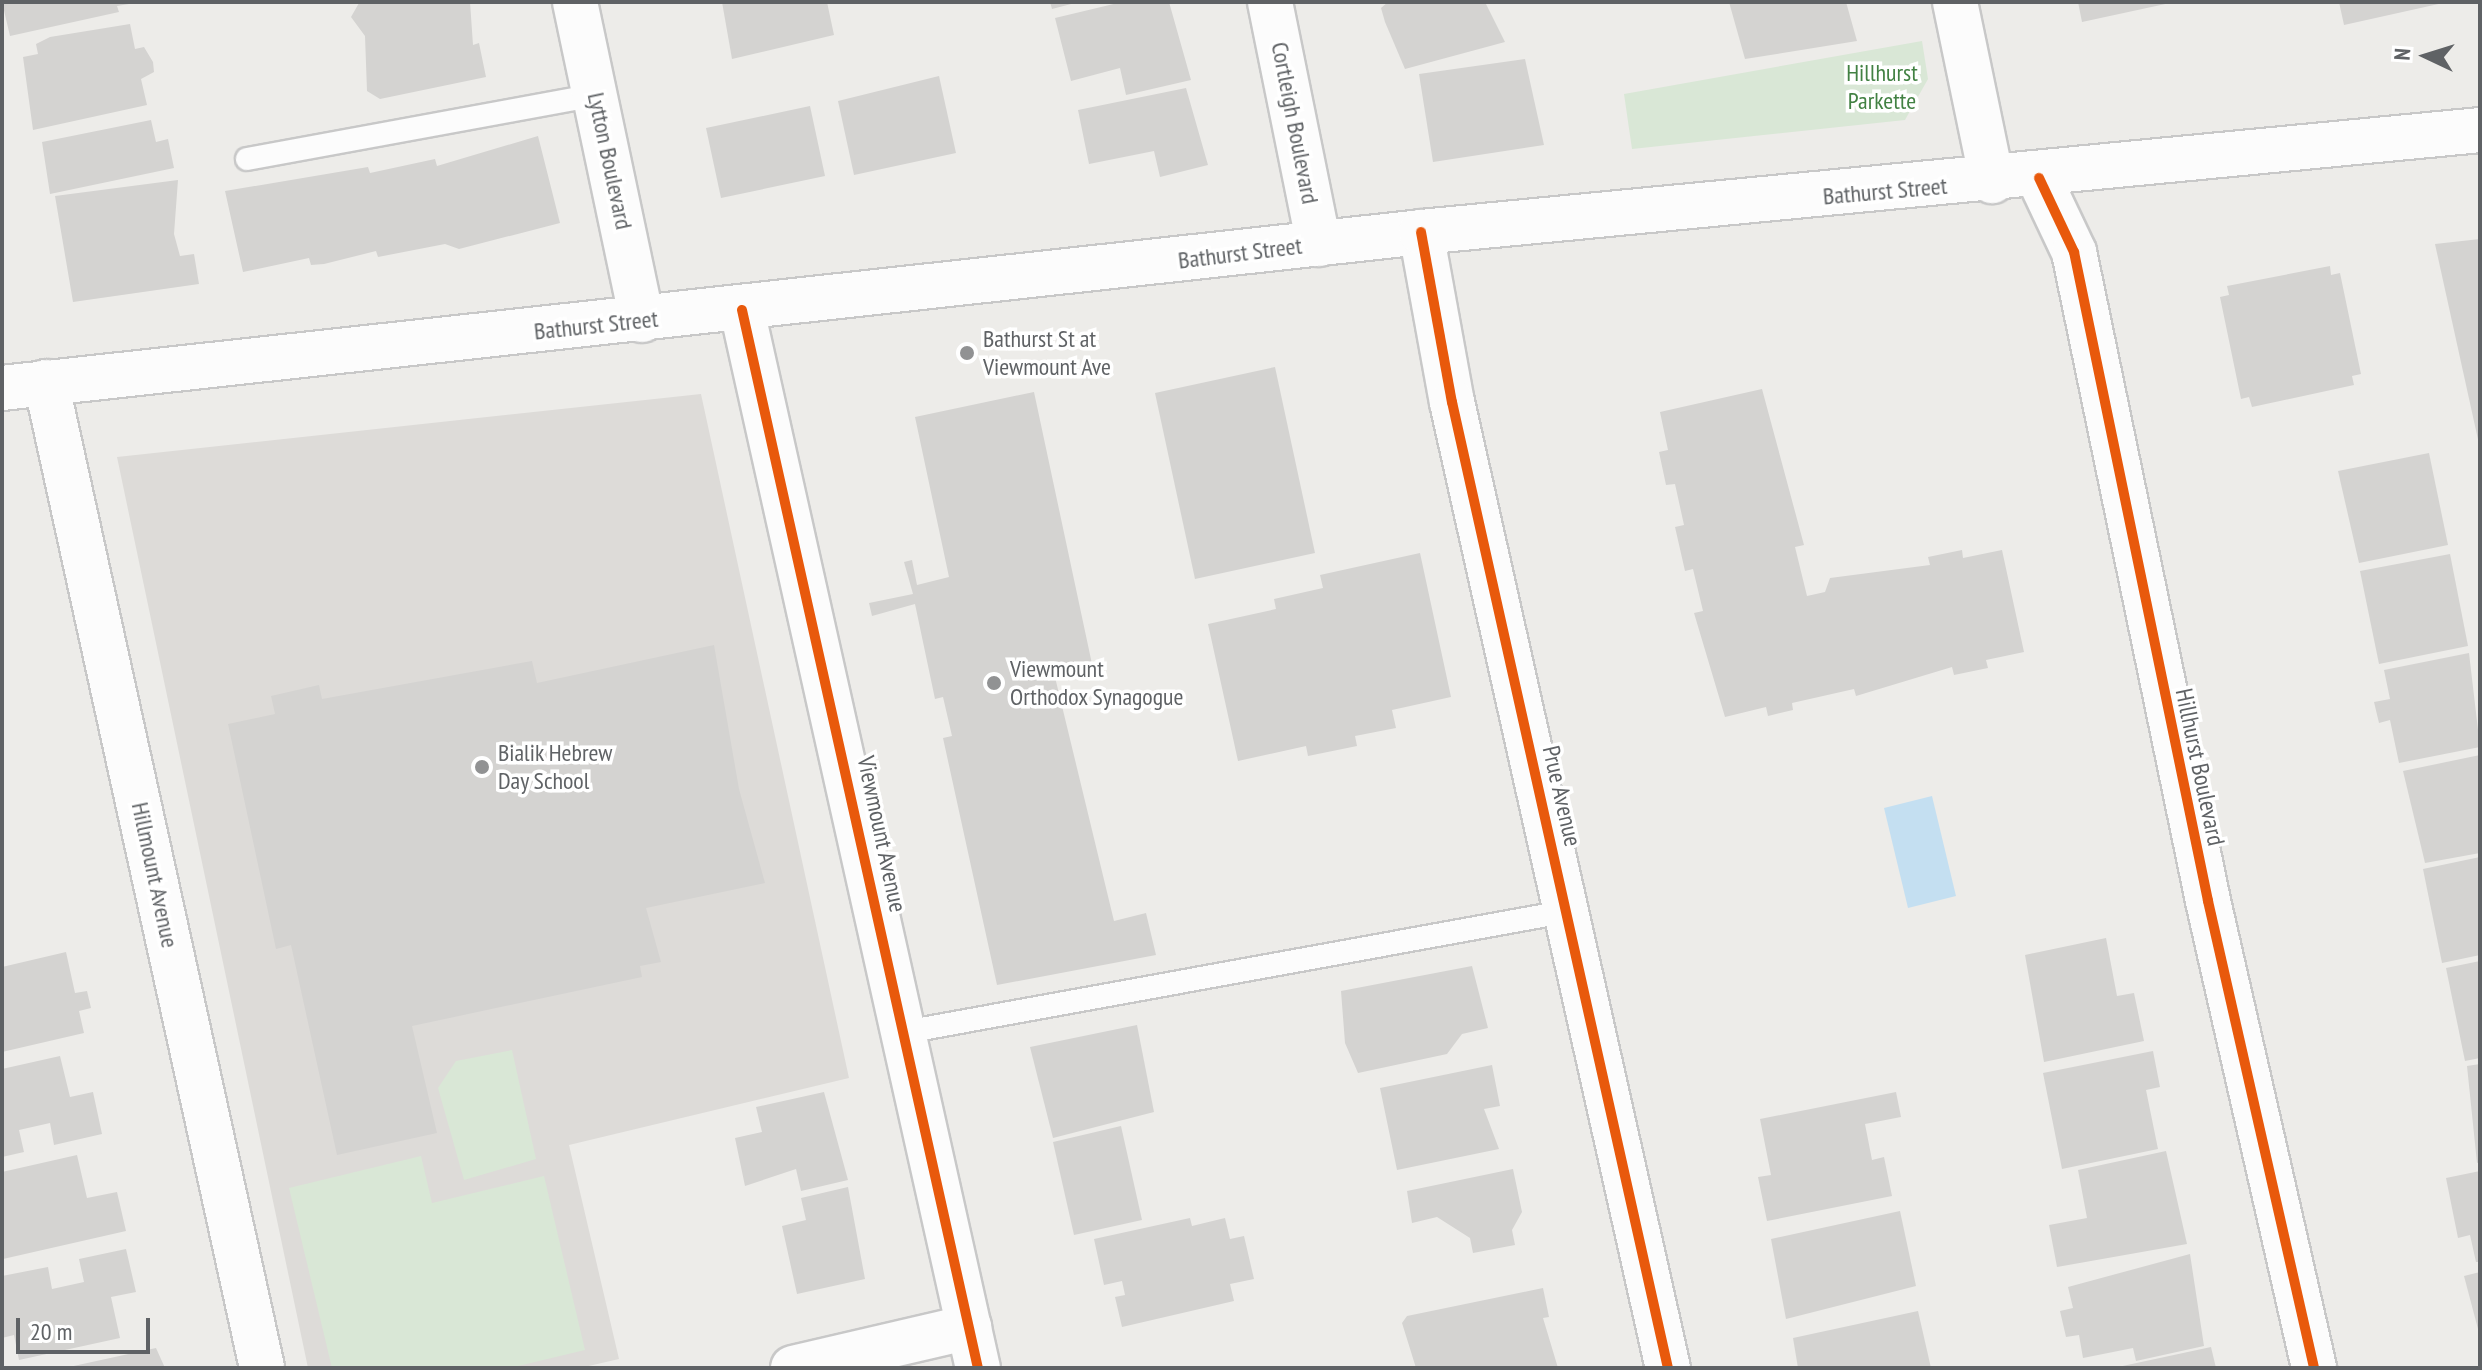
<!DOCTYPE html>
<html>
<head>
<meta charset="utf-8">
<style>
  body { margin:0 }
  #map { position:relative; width:2482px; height:1370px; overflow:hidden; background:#edece9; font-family:"PT Sans Narrow",sans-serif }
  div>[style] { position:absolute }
  .education>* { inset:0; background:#dddbd8 }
  .green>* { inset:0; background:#d9e7d6 }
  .water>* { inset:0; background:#c4dff1 }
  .building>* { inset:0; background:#d4d3d1 }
  .roads { filter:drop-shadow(2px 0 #c8c8c8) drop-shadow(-2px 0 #c8c8c8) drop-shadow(0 2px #c8c8c8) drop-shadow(0 -2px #c8c8c8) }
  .lane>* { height:22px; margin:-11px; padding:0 11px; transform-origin:11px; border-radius:11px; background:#fcfcfc }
  .street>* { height:44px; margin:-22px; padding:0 22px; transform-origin:22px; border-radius:22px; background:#fcfcfc }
  .secondary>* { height:44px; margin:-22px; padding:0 22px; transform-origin:22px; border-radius:22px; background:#fcfcfc }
  .cycleway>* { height:10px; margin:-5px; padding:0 5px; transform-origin:5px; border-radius:5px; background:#e8590c }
  .dots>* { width:22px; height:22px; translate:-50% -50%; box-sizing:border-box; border:4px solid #fff; border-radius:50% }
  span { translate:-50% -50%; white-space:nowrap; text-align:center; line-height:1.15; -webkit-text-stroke:7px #fff; paint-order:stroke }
  .park-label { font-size:24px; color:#428143 }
  .street-label { font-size:24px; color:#5f6265 }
  .poi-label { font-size:24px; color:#5f6265 }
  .left { translate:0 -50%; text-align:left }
  .frame { position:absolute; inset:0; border:4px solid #5f6265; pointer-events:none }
  .north { position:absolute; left:2386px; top:16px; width:80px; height:80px; -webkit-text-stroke:6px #fff; paint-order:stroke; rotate:274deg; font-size:22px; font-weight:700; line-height:32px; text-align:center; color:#5f6265 }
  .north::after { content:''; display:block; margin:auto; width:28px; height:36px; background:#5f6265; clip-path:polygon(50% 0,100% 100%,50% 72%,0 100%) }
  .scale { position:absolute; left:16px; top:1318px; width:134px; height:36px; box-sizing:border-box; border:4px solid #5f6265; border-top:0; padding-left:10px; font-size:24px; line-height:28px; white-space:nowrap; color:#5f6265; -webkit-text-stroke:6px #fff; paint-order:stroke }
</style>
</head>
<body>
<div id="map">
  <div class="education">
    <div style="clip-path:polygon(701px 394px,849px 1078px,569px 1145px,619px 1359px,580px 1368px,308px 1368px,117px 457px)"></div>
  </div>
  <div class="green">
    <div style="clip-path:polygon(1922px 41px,1928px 79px,1905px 120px,1632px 149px,1624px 94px)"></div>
    <div style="clip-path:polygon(512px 1050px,536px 1159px,464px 1180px,438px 1088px,456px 1061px)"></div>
    <div style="clip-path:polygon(421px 1156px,432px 1203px,544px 1176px,585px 1350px,510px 1368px,332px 1368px,289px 1188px)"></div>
  </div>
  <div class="water">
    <div style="clip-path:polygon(1932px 796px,1956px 896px,1908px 908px,1884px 808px)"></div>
  </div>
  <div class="building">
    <div style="clip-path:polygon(2px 2px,129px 2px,129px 4px,117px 6px,119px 12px,10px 36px)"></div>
    <div style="clip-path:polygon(470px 2px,473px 45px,479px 43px,486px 77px,380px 99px,367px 91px,365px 36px,351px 17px,359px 3px)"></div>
    <div style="clip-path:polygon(722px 2px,827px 2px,834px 35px,732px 59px)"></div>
    <div style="clip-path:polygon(1050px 2px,1075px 2px,1075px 3px,1052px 9px)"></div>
    <div style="clip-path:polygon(1122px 2px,1169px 2px,1191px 80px,1126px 95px,1120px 68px,1071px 81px,1055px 18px)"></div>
    <div style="clip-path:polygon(1388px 2px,1485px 2px,1505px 42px,1405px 69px,1385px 22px,1381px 8px)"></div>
    <div style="clip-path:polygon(1729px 2px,1846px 2px,1857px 41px,1745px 59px)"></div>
    <div style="clip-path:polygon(2078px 2px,2170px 2px,2170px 3px,2082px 22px)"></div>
    <div style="clip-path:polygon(2339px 2px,2443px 2px,2443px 3px,2344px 25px)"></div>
    <div style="clip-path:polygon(130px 24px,135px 49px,144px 47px,153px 62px,154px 72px,141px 79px,147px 105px,33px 130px,23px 57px,38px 54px,36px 44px,50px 37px)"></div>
    <div style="clip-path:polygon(1525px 59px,1544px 145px,1433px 162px,1419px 74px)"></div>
    <div style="clip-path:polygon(939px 76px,956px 153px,854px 175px,838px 101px)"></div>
    <div style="clip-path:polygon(1186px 88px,1208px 165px,1160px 177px,1154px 151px,1089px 164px,1078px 110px)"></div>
    <div style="clip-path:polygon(810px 106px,825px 176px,721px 198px,706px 128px)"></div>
    <div style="clip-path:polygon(151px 120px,156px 142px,168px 139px,174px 168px,50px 194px,42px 142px)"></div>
    <div style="clip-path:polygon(538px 136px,560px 223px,459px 249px,445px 244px,378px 257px,376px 251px,324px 264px,311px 265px,309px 258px,243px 272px,225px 191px,368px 167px,370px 173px,435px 159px,437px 166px)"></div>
    <div style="clip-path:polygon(178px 180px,174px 234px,180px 256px,194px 254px,199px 284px,73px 302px,55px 196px)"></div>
    <div style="clip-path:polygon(2480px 239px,2480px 444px,2479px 444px,2435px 244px)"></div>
    <div style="clip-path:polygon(2330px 266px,2331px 275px,2340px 273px,2361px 374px,2352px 376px,2354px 385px,2252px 407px,2249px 397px,2241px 399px,2220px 297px,2229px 295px,2227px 286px)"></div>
    <div style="clip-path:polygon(1275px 367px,1315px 553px,1195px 579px,1155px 393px)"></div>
    <div style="clip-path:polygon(1762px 389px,1804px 545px,1795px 547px,1807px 596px,1825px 592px,1830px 578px,1930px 565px,1928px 557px,1962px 550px,1963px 558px,2002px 550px,2024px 652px,1986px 660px,1988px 668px,1954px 675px,1952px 667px,1856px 696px,1854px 689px,1792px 703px,1793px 710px,1768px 716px,1766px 707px,1725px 717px,1694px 613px,1703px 611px,1693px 569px,1685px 571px,1675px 527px,1684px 525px,1675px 484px,1666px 485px,1659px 452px,1668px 450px,1660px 412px)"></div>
    <div style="clip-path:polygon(1034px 392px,1092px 664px,1054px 673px,1114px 921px,1146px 913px,1156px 955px,997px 985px,943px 738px,952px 736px,943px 697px,935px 699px,915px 604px,872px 616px,869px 603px,913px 594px,904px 562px,912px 560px,917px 585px,949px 577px,915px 417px)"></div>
    <div style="clip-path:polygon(2429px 453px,2448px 545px,2359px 563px,2338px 471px)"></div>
    <div style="clip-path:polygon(1420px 553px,1451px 697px,1392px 710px,1396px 728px,1355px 736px,1357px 746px,1308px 756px,1306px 746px,1238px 761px,1208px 624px,1276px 609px,1274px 599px,1323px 588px,1320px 575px)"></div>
    <div style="clip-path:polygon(2450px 554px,2468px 646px,2379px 664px,2360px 571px)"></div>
    <div style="clip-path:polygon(714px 645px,739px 789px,765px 883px,646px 908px,661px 962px,640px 966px,642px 977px,412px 1026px,437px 1133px,337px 1155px,291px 945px,276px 949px,228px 724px,275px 714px,271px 696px,319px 685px,322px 699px,532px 661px,537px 683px)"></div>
    <div style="clip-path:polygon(2469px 653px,2480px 747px,2399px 763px,2390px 720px,2379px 723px,2374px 702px,2390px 699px,2384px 670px)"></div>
    <div style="clip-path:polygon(2480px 755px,2480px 853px,2425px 863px,2403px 771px)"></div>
    <div style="clip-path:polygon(2480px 857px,2480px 955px,2442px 963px,2423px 869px)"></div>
    <div style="clip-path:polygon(2106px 938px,2117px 996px,2134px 993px,2144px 1041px,2044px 1062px,2025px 955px)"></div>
    <div style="clip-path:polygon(66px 952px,75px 993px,87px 991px,91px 1008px,79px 1011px,84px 1033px,2px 1052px,2px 967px)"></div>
    <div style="clip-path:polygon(2480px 961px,2480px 1058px,2465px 1061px,2446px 968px)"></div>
    <div style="clip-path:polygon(1472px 966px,1488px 1028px,1462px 1034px,1447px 1054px,1358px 1073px,1345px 1043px,1341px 991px)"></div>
    <div style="clip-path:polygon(1137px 1025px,1154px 1112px,1053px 1138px,1030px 1047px)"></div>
    <div style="clip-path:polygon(2153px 1051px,2160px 1087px,2146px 1090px,2158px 1149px,2062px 1169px,2043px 1073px)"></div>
    <div style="clip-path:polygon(60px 1056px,70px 1097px,93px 1092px,102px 1134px,54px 1145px,50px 1123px,19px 1130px,24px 1152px,2px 1157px,2px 1069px)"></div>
    <div style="clip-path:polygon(2480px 1064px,2480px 1162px,2477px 1163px,2467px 1066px)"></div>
    <div style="clip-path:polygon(1492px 1065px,1500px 1106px,1484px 1109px,1499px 1149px,1397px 1170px,1380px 1088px)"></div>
    <div style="clip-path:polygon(824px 1092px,848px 1180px,801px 1191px,796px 1169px,745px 1186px,735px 1138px,762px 1132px,756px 1107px)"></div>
    <div style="clip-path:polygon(1896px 1092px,1901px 1117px,1865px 1124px,1872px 1160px,1884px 1157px,1892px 1196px,1767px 1221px,1758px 1177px,1771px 1175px,1760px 1119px)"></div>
    <div style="clip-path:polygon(1121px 1126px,1142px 1220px,1074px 1235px,1053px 1142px)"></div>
    <div style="clip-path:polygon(2166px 1151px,2187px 1244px,2057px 1267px,2049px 1225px,2087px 1218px,2078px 1170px)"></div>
    <div style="clip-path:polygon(77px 1155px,87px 1198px,117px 1192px,126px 1231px,3px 1259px,2px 1172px)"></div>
    <div style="clip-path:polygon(1513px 1169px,1522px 1212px,1512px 1230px,1515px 1245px,1473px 1253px,1470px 1238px,1437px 1217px,1412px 1223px,1407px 1191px)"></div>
    <div style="clip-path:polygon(2480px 1171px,2480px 1262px,2476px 1262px,2470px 1235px,2458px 1238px,2446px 1178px)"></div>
    <div style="clip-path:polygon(848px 1187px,865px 1279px,797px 1294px,782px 1226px,806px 1220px,801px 1198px)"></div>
    <div style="clip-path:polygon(1900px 1211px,1916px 1286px,1786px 1319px,1771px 1239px)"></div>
    <div style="clip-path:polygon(1190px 1218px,1192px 1226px,1225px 1218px,1230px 1239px,1244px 1236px,1254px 1279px,1230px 1284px,1234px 1301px,1122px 1327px,1115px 1297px,1125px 1295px,1122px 1281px,1104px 1285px,1094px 1239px)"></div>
    <div style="clip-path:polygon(126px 1249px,136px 1292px,111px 1297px,120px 1338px,19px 1360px,14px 1335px,2px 1338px,2px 1276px,48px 1267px,52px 1289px,84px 1282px,79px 1259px)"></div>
    <div style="clip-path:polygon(2190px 1254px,2204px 1346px,2136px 1361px,2133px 1348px,2083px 1358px,2079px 1335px,2066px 1337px,2060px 1311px,2073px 1308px,2068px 1287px)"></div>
    <div style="clip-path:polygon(2480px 1272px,2480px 1329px,2478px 1329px,2464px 1276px)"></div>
    <div style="clip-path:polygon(1543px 1288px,1549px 1317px,1543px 1318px,1558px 1368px,1416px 1368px,1402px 1323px,1407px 1316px)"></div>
    <div style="clip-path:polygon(1918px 1311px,1931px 1368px,1798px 1368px,1793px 1338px)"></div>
    <div style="clip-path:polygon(2211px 1347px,2216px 1368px,2118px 1368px,2118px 1367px)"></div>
    <div style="clip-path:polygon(156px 1348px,165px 1368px,69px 1368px,69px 1367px)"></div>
  </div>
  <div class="roads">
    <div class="lane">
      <div style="left:247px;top:159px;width:354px;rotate:-10.4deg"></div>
      <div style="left:905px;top:1032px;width:675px;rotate:-10.33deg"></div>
    </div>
    <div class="street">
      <div style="left:575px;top:2px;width:325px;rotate:78.1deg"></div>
      <div style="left:1270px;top:2px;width:247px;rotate:78.6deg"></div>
      <div style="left:1955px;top:2px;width:183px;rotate:78.3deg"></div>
      <div style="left:2039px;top:178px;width:82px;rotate:64.7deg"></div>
      <div style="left:2074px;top:252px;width:663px;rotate:78.33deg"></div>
      <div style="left:2208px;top:901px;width:479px;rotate:77.2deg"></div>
      <div style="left:1421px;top:232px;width:173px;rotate:79.7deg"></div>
      <div style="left:1452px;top:402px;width:990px;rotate:77.4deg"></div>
      <div style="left:742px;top:310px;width:1084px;rotate:77.43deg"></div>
      <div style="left:46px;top:382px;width:1009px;rotate:77.64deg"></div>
      <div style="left:793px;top:1368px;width:181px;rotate:-13.1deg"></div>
    </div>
    <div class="secondary">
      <div style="left:2px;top:388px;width:1428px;rotate:-6.27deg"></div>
      <div style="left:1421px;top:232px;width:1064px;rotate:-5.5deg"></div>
    </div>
  </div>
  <div class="cycleway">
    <div style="left:2039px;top:178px;width:82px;rotate:64.7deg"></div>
    <div style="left:2074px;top:252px;width:663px;rotate:78.33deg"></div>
    <div style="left:2208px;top:901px;width:479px;rotate:77.2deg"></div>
    <div style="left:1421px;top:232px;width:173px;rotate:79.7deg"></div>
    <div style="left:1452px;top:402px;width:990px;rotate:77.4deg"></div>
    <div style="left:742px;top:310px;width:1084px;rotate:77.43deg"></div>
  </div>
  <div class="dots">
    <div style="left:967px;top:353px;background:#919293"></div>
    <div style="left:994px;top:683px;background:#919293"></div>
    <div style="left:482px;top:767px;background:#919293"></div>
  </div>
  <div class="park-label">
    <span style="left:1882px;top:87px">Hillhurst<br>Parkette</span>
  </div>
  <div class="street-label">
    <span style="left:1295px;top:123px;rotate:79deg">Cortleigh Boulevard</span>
    <span style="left:610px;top:161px;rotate:78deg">Lytton Boulevard</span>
    <span style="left:1885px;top:191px;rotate:-5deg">Bathurst Street</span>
    <span style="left:1240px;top:253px;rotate:-7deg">Bathurst Street</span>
    <span style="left:596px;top:325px;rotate:-6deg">Bathurst Street</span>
    <span style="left:2200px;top:767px;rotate:78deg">Hillhurst Boulevard</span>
    <span style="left:1562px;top:796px;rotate:77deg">Prue Avenue</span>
    <span style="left:882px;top:834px;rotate:78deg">Viewmount Avenue</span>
    <span style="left:155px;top:875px;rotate:78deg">Hillmount Avenue</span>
  </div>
  <div class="poi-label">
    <span class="left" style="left:983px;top:353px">Bathurst St at<br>Viewmount Ave</span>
    <span class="left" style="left:1010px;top:683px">Viewmount<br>Orthodox Synagogue</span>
    <span class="left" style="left:498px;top:767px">Bialik Hebrew<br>Day School</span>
  </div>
  <div class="frame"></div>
  <div class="north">N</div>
  <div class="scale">20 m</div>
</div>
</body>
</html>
